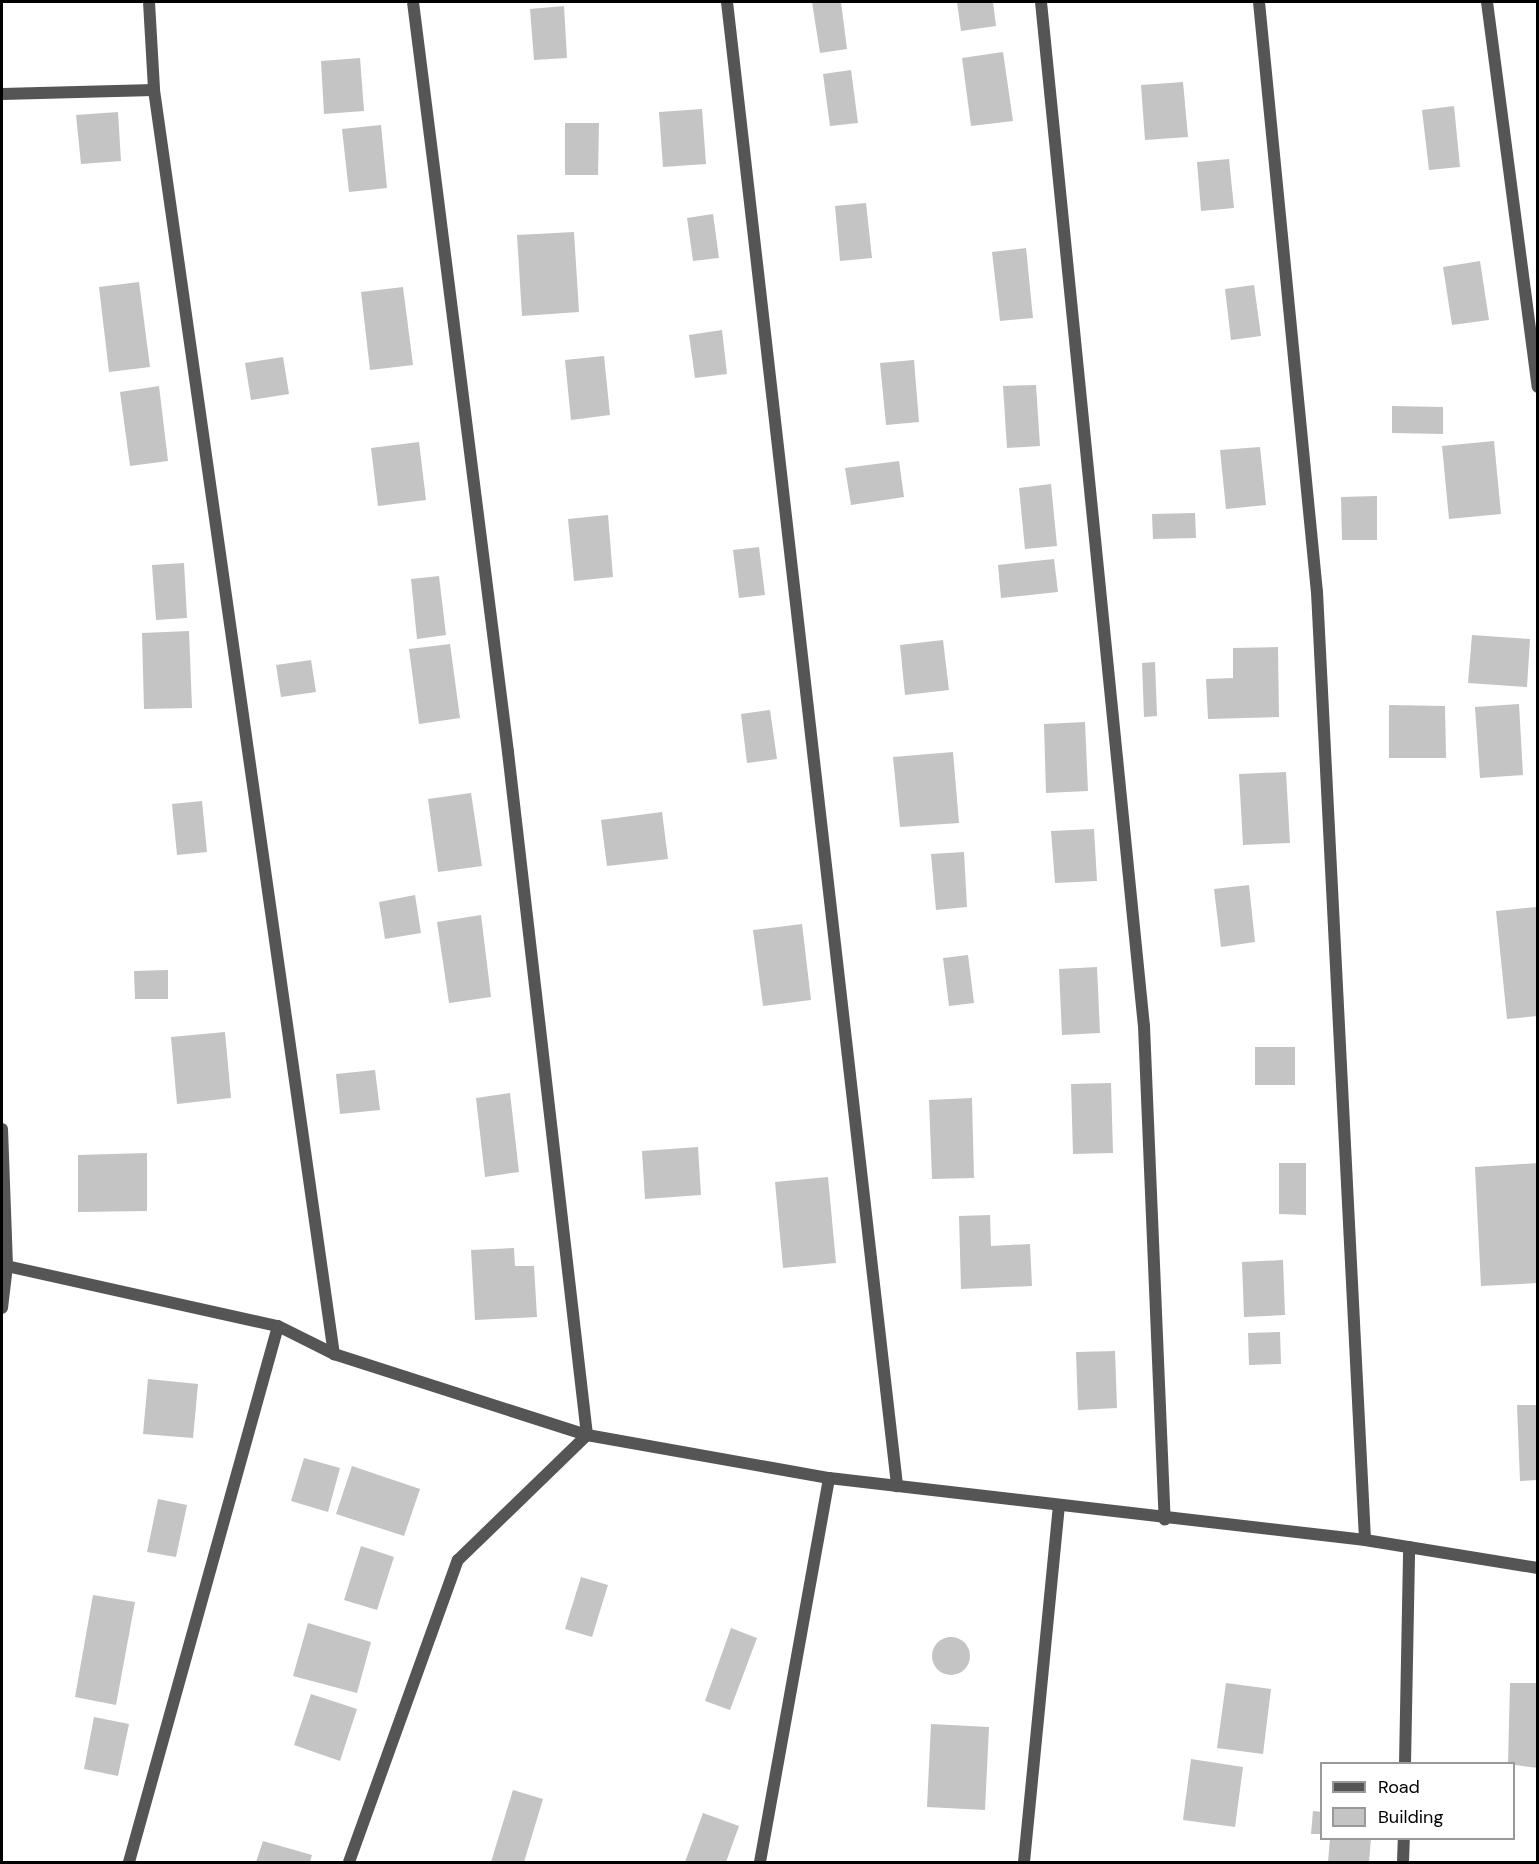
<!DOCTYPE html>
<html>
<head>
<meta charset="utf-8">
<style>
  body { margin:0 }
  #map { position:relative; width:1539px; height:1864px; overflow:hidden; background:#fff; font-family:"DM Sans",sans-serif }
  div>[style] { position:absolute }
  .building>* { inset:0; background:#c4c4c4 }
  .round { border-radius:50% }
  .minor>* { height:12px; margin:-6px; padding:0 6px; transform-origin:6px; border-radius:6px; background:#555 }
  span { translate:-50% -50%; white-space:nowrap; text-align:center; line-height:1.15; -webkit-text-stroke:6px #fff; paint-order:stroke }
  .frame { position:absolute; inset:0; border:3px solid #000; pointer-events:none }
  .legend { position:absolute; left:1320px; top:1762px; width:195px; height:78px; box-sizing:border-box; background:#fff; border:2px solid #999; margin:0; padding:8px 10px; list-style:none; font-size:18px; color:#000 }
  .legend li { display:flex; align-items:center; gap:12px; height:30px }
  .legend b { width:30px; border:2px solid #999 }
</style>
</head>
<body>
<div id="map">
  <div class="building">
    <div style="clip-path:polygon(812px 2px,841px 2px,847px 49px,820px 53px)"></div>
    <div style="clip-path:polygon(957px 2px,993px 2px,996px 26px,961px 31px)"></div>
    <div style="clip-path:polygon(564px 6px,567px 58px,534px 60px,530px 9px)"></div>
    <div style="clip-path:polygon(1003px 52px,1013px 121px,971px 126px,962px 58px)"></div>
    <div style="clip-path:polygon(360px 58px,364px 111px,324px 114px,321px 61px)"></div>
    <div style="clip-path:polygon(851px 70px,858px 123px,830px 126px,823px 74px)"></div>
    <div style="clip-path:polygon(1183px 82px,1188px 137px,1145px 140px,1141px 85px)"></div>
    <div style="clip-path:polygon(1454px 106px,1460px 167px,1429px 170px,1422px 110px)"></div>
    <div style="clip-path:polygon(702px 109px,706px 164px,663px 167px,659px 112px)"></div>
    <div style="clip-path:polygon(118px 112px,121px 161px,81px 164px,76px 115px)"></div>
    <div style="clip-path:polygon(565px 123px,599px 123px,598px 175px,565px 175px)"></div>
    <div style="clip-path:polygon(381px 125px,387px 188px,349px 192px,342px 129px)"></div>
    <div style="clip-path:polygon(1229px 159px,1234px 208px,1201px 211px,1197px 162px)"></div>
    <div style="clip-path:polygon(866px 203px,872px 258px,840px 261px,835px 206px)"></div>
    <div style="clip-path:polygon(713px 214px,719px 258px,693px 261px,687px 218px)"></div>
    <div style="clip-path:polygon(574px 232px,579px 312px,522px 316px,517px 235px)"></div>
    <div style="clip-path:polygon(1026px 248px,1033px 318px,1000px 321px,992px 252px)"></div>
    <div style="clip-path:polygon(1480px 261px,1489px 320px,1452px 325px,1443px 267px)"></div>
    <div style="clip-path:polygon(139px 282px,150px 367px,109px 372px,99px 287px)"></div>
    <div style="clip-path:polygon(1254px 285px,1261px 336px,1231px 340px,1225px 289px)"></div>
    <div style="clip-path:polygon(403px 287px,413px 365px,370px 370px,361px 292px)"></div>
    <div style="clip-path:polygon(722px 330px,727px 374px,695px 378px,689px 335px)"></div>
    <div style="clip-path:polygon(604px 356px,610px 415px,571px 420px,565px 360px)"></div>
    <div style="clip-path:polygon(283px 357px,289px 394px,251px 400px,245px 363px)"></div>
    <div style="clip-path:polygon(914px 360px,919px 422px,886px 425px,880px 363px)"></div>
    <div style="clip-path:polygon(1036px 385px,1040px 446px,1007px 448px,1003px 386px)"></div>
    <div style="clip-path:polygon(159px 386px,168px 461px,130px 466px,120px 392px)"></div>
    <div style="clip-path:polygon(1392px 406px,1443px 407px,1443px 434px,1392px 433px)"></div>
    <div style="clip-path:polygon(1494px 441px,1501px 514px,1449px 519px,1442px 446px)"></div>
    <div style="clip-path:polygon(419px 442px,426px 500px,378px 506px,371px 448px)"></div>
    <div style="clip-path:polygon(1260px 447px,1266px 505px,1226px 509px,1220px 450px)"></div>
    <div style="clip-path:polygon(899px 461px,904px 497px,851px 505px,845px 468px)"></div>
    <div style="clip-path:polygon(1051px 484px,1057px 546px,1025px 549px,1019px 488px)"></div>
    <div style="clip-path:polygon(1377px 496px,1377px 540px,1342px 540px,1341px 497px)"></div>
    <div style="clip-path:polygon(1195px 513px,1196px 538px,1153px 539px,1152px 514px)"></div>
    <div style="clip-path:polygon(608px 515px,613px 577px,574px 581px,568px 519px)"></div>
    <div style="clip-path:polygon(759px 547px,765px 595px,739px 598px,733px 550px)"></div>
    <div style="clip-path:polygon(1054px 559px,1058px 592px,1001px 598px,998px 565px)"></div>
    <div style="clip-path:polygon(184px 563px,187px 618px,156px 620px,152px 565px)"></div>
    <div style="clip-path:polygon(439px 576px,446px 635px,417px 639px,411px 579px)"></div>
    <div style="clip-path:polygon(189px 631px,192px 708px,144px 709px,142px 633px)"></div>
    <div style="clip-path:polygon(1472px 635px,1530px 639px,1527px 687px,1468px 683px)"></div>
    <div style="clip-path:polygon(943px 640px,949px 690px,905px 695px,900px 645px)"></div>
    <div style="clip-path:polygon(450px 644px,460px 718px,419px 724px,409px 649px)"></div>
    <div style="clip-path:polygon(1278px 647px,1279px 717px,1208px 719px,1206px 679px,1233px 678px,1233px 648px)"></div>
    <div style="clip-path:polygon(311px 660px,316px 692px,281px 697px,276px 665px)"></div>
    <div style="clip-path:polygon(1155px 662px,1157px 716px,1144px 717px,1142px 663px)"></div>
    <div style="clip-path:polygon(1519px 704px,1523px 775px,1480px 778px,1475px 707px)"></div>
    <div style="clip-path:polygon(1389px 705px,1445px 706px,1446px 758px,1389px 758px)"></div>
    <div style="clip-path:polygon(770px 710px,777px 759px,747px 763px,741px 714px)"></div>
    <div style="clip-path:polygon(1085px 722px,1088px 791px,1046px 793px,1044px 724px)"></div>
    <div style="clip-path:polygon(953px 752px,959px 823px,900px 827px,893px 757px)"></div>
    <div style="clip-path:polygon(1286px 772px,1290px 843px,1243px 845px,1239px 774px)"></div>
    <div style="clip-path:polygon(471px 793px,482px 866px,438px 872px,428px 799px)"></div>
    <div style="clip-path:polygon(202px 801px,207px 852px,177px 855px,172px 804px)"></div>
    <div style="clip-path:polygon(662px 812px,668px 859px,607px 866px,601px 820px)"></div>
    <div style="clip-path:polygon(1094px 829px,1097px 881px,1055px 883px,1051px 831px)"></div>
    <div style="clip-path:polygon(964px 852px,967px 907px,936px 910px,931px 854px)"></div>
    <div style="clip-path:polygon(1249px 885px,1255px 942px,1221px 947px,1214px 889px)"></div>
    <div style="clip-path:polygon(415px 895px,421px 933px,385px 939px,379px 902px)"></div>
    <div style="clip-path:polygon(1536px 907px,1538px 1016px,1507px 1019px,1496px 911px)"></div>
    <div style="clip-path:polygon(481px 915px,491px 997px,449px 1003px,437px 922px)"></div>
    <div style="clip-path:polygon(802px 924px,811px 1000px,763px 1006px,753px 930px)"></div>
    <div style="clip-path:polygon(968px 955px,974px 1003px,949px 1006px,943px 958px)"></div>
    <div style="clip-path:polygon(1097px 967px,1100px 1033px,1062px 1035px,1059px 969px)"></div>
    <div style="clip-path:polygon(168px 970px,168px 999px,135px 999px,134px 971px)"></div>
    <div style="clip-path:polygon(225px 1032px,231px 1098px,177px 1104px,171px 1037px)"></div>
    <div style="clip-path:polygon(1255px 1047px,1295px 1047px,1295px 1085px,1255px 1085px)"></div>
    <div style="clip-path:polygon(375px 1070px,380px 1110px,340px 1114px,336px 1074px)"></div>
    <div style="clip-path:polygon(1111px 1083px,1113px 1153px,1073px 1154px,1071px 1084px)"></div>
    <div style="clip-path:polygon(510px 1093px,519px 1172px,485px 1177px,476px 1098px)"></div>
    <div style="clip-path:polygon(972px 1098px,974px 1178px,932px 1179px,929px 1100px)"></div>
    <div style="clip-path:polygon(698px 1147px,701px 1195px,645px 1199px,642px 1151px)"></div>
    <div style="clip-path:polygon(147px 1153px,147px 1211px,78px 1212px,78px 1155px)"></div>
    <div style="clip-path:polygon(1279px 1163px,1306px 1163px,1306px 1215px,1279px 1214px)"></div>
    <div style="clip-path:polygon(1538px 1163px,1538px 1283px,1481px 1286px,1475px 1167px)"></div>
    <div style="clip-path:polygon(828px 1177px,836px 1263px,783px 1268px,775px 1182px)"></div>
    <div style="clip-path:polygon(990px 1215px,991px 1246px,1030px 1244px,1032px 1286px,961px 1289px,959px 1216px)"></div>
    <div style="clip-path:polygon(514px 1248px,515px 1266px,534px 1266px,537px 1317px,475px 1320px,471px 1250px)"></div>
    <div style="clip-path:polygon(1283px 1260px,1285px 1315px,1244px 1317px,1242px 1262px)"></div>
    <div style="clip-path:polygon(1280px 1332px,1281px 1364px,1249px 1365px,1248px 1333px)"></div>
    <div style="clip-path:polygon(1115px 1351px,1117px 1408px,1078px 1410px,1076px 1352px)"></div>
    <div style="clip-path:polygon(148px 1379px,198px 1384px,193px 1438px,143px 1434px)"></div>
    <div style="clip-path:polygon(1517px 1405px,1538px 1405px,1538px 1480px,1520px 1481px)"></div>
    <div style="clip-path:polygon(304px 1458px,340px 1468px,328px 1512px,291px 1501px)"></div>
    <div style="clip-path:polygon(352px 1466px,420px 1489px,404px 1536px,336px 1514px)"></div>
    <div style="clip-path:polygon(158px 1499px,187px 1505px,176px 1557px,147px 1552px)"></div>
    <div style="clip-path:polygon(361px 1546px,394px 1557px,377px 1610px,344px 1600px)"></div>
    <div style="clip-path:polygon(581px 1577px,608px 1585px,592px 1637px,565px 1629px)"></div>
    <div style="clip-path:polygon(93px 1595px,135px 1602px,116px 1705px,75px 1697px)"></div>
    <div style="clip-path:polygon(308px 1623px,371px 1642px,357px 1693px,293px 1676px)"></div>
    <div style="clip-path:polygon(731px 1628px,757px 1638px,730px 1710px,705px 1701px)"></div>
    <div class="round" style="left:932px;top:1637px;width:38px;height:38px"></div>
    <div style="clip-path:polygon(1226px 1683px,1271px 1689px,1263px 1754px,1217px 1748px)"></div>
    <div style="clip-path:polygon(1510px 1683px,1538px 1683px,1538px 1768px,1508px 1764px)"></div>
    <div style="clip-path:polygon(311px 1694px,357px 1709px,340px 1761px,294px 1745px)"></div>
    <div style="clip-path:polygon(94px 1717px,129px 1724px,118px 1776px,84px 1769px)"></div>
    <div style="clip-path:polygon(931px 1724px,989px 1727px,985px 1810px,927px 1807px)"></div>
    <div style="clip-path:polygon(1191px 1759px,1243px 1767px,1235px 1827px,1183px 1820px)"></div>
    <div style="clip-path:polygon(513px 1790px,543px 1799px,524px 1862px,491px 1862px)"></div>
    <div style="clip-path:polygon(1313px 1811px,1322px 1812px,1322px 1834px,1311px 1834px)"></div>
    <div style="clip-path:polygon(703px 1813px,739px 1826px,726px 1862px,685px 1862px)"></div>
    <div style="clip-path:polygon(1330px 1838px,1371px 1838px,1369px 1862px,1328px 1862px)"></div>
    <div style="clip-path:polygon(263px 1841px,312px 1855px,310px 1862px,256px 1862px)"></div>
  </div>
  <div class="minor">
    <div style="left:149px;top:2px;width:88px;rotate:86.7deg"></div>
    <div style="left:154px;top:90px;width:1277px;rotate:81.9deg"></div>
    <div style="left:727px;top:2px;width:1494px;rotate:83.46deg"></div>
    <div style="left:1041px;top:2px;width:1029px;rotate:84.26deg"></div>
    <div style="left:1144px;top:1026px;width:494px;rotate:87.6deg"></div>
    <div style="left:1259px;top:2px;width:593px;rotate:84.39deg"></div>
    <div style="left:1317px;top:592px;width:949px;rotate:87.1deg"></div>
    <div style="left:1487px;top:2px;width:388px;rotate:82.5deg"></div>
    <div style="left:2px;top:94px;width:152px;rotate:-1.5deg"></div>
    <div style="left:2px;top:1129px;width:137px;rotate:87.9deg"></div>
    <div style="left:7px;top:1266px;width:42px;rotate:96.8deg"></div>
    <div style="left:2px;top:1265px;width:283px;rotate:12.5deg"></div>
    <div style="left:278px;top:1326px;width:63px;rotate:26.6deg"></div>
    <div style="left:334px;top:1354px;width:266px;rotate:17.8deg"></div>
    <div style="left:587px;top:1435px;width:246px;rotate:10.1deg"></div>
    <div style="left:829px;top:1478px;width:540px;rotate:6.6deg"></div>
    <div style="left:1365px;top:1540px;width:175px;rotate:9.2deg"></div>
    <div style="left:1405px;top:1764px;width:217px;rotate:-88.9deg"></div>
    <div style="left:129px;top:1862px;width:556px;rotate:-74.46deg"></div>
    <div style="left:349px;top:1862px;width:321px;rotate:-70.2deg"></div>
    <div style="left:458px;top:1560px;width:180px;rotate:-44.1deg"></div>
    <div style="left:587px;top:1435px;width:688px;rotate:-96.6deg"></div>
    <div style="left:508px;top:752px;width:756px;rotate:-97.22deg"></div>
    <div style="left:760px;top:1862px;width:390px;rotate:-79.8deg"></div>
    <div style="left:1024px;top:1862px;width:356px;rotate:-84.4deg"></div>
    <div style="left:1403px;top:1862px;width:24px;rotate:-88deg"></div>
  </div>
  <div class="frame"></div>
  <ul class="legend">
  <li><b style="height:8px;background:#555"></b>Road</li>
  <li><b style="height:16px;background:#c4c4c4"></b>Building</li>
  </ul>
</div>
</body>
</html>
